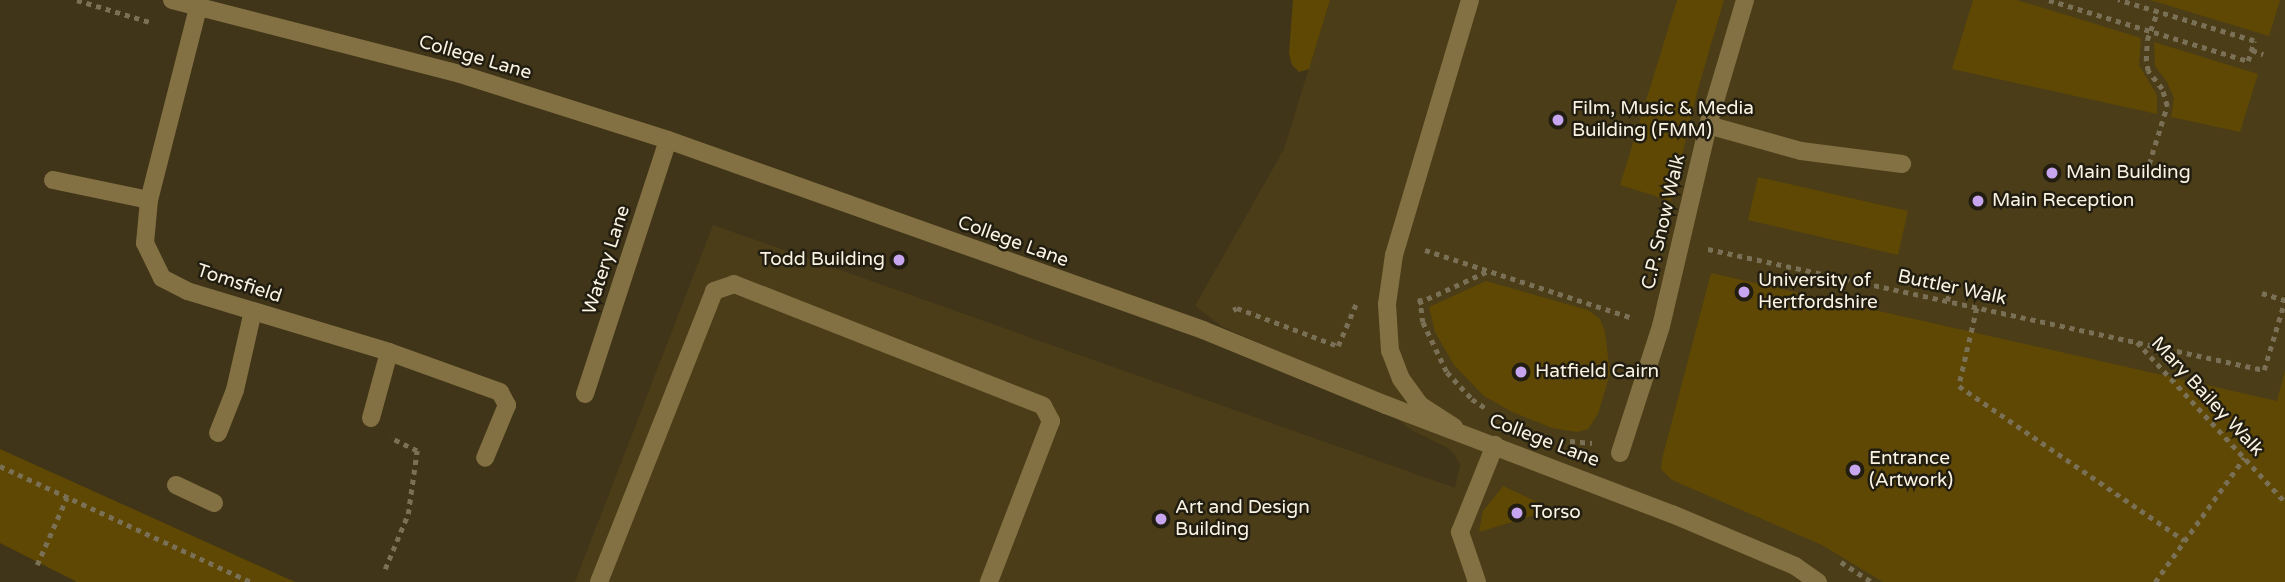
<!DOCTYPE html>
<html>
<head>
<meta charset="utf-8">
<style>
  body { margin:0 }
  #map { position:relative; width:2285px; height:582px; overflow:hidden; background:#403518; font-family:"Varela Round",sans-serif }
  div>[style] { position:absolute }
  .built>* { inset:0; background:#4b3d18 }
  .green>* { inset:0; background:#5e4804 }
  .path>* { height:4.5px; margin-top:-2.25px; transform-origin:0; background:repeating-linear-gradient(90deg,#797056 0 5px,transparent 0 10px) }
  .lane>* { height:18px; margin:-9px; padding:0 9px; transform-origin:9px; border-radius:9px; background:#837143 }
  .street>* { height:18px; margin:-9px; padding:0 9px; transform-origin:9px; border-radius:9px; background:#837143 }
  .dots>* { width:19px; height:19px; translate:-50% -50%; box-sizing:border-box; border:4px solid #221d11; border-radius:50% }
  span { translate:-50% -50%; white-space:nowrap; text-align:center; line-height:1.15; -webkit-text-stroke:5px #221d11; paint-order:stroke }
  .street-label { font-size:19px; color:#faf3e2 }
  .poi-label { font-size:19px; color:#faf3e2 }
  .left { translate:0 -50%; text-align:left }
  .right { translate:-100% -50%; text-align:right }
</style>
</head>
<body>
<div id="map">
  <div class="built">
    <div style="clip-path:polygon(1330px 0,2285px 0,2285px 582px,575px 582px,713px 225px,1455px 488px,1460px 465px,1455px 455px,1448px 448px,1409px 429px,1364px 388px,1223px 327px,1195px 306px,1284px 149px)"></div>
  </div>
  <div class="green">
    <div style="clip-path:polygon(1293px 0,1330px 0,1309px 69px,1299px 72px,1292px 65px,1289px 53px)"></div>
    <div style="clip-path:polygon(1677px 0,1724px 0,1698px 89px,1671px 201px,1620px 185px)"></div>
    <div style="clip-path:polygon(1973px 0,2017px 0,2141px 38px,2139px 65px,2157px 95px,2157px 114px,1952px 69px)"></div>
    <div style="clip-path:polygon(2150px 0,2280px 0,2269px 36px)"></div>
    <div style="clip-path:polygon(2154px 42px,2258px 74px,2240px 132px,2171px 117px,2174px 98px,2167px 82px,2155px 66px)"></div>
    <div style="clip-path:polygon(1758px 177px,1908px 211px,1898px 255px,1748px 220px)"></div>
    <div style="clip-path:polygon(1711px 273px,2277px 401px,2285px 370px,2285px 582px,1883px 582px,1822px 545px,1672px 480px,1661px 469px,1662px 459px)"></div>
    <div style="clip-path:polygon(1486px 281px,1588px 310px,1600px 319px,1605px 332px,1610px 374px,1598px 414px,1588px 429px,1577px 432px,1552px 428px,1512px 412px,1484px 396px,1454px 365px,1435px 332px,1429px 307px)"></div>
    <div style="clip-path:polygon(0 449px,295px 582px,77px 582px,0 543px)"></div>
    <div style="clip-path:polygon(1503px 486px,1550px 508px,1551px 510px,1479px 532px,1483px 511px)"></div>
  </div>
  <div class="path">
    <div style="left:77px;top:0;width:79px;rotate:16.8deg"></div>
    <div style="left:2049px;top:0;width:208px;rotate:17deg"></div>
    <div style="left:2248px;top:61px;width:21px;rotate:-73deg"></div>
    <div style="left:2254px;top:41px;width:142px;rotate:-163.2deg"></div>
    <div style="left:2252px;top:50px;width:12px;rotate:20deg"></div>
    <div style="left:2149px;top:164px;width:61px;rotate:-72.8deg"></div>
    <div style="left:2167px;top:106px;width:18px;rotate:-106deg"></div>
    <div style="left:2162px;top:89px;width:23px;rotate:-128deg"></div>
    <div style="left:2148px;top:71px;width:10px;rotate:-101deg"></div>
    <div style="left:2146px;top:61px;width:21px;rotate:-87deg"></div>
    <div style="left:2147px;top:40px;width:30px;rotate:-70deg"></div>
    <div style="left:1708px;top:249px;width:569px;rotate:12.28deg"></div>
    <div style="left:2264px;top:370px;width:73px;rotate:-73.3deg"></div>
    <div style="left:1425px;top:250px;width:219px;rotate:18.1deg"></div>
    <div style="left:2262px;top:293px;width:24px;rotate:17deg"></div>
    <div style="left:1420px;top:298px;width:24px;rotate:83deg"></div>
    <div style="left:1423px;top:322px;width:55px;rotate:64.4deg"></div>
    <div style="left:1447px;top:372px;width:37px;rotate:47deg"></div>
    <div style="left:1472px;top:399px;width:18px;rotate:34deg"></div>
    <div style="left:1947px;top:301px;width:21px;rotate:-73deg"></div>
    <div style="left:1418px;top:303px;width:77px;rotate:-24.6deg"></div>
    <div style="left:1977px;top:308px;width:80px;rotate:103deg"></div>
    <div style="left:1959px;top:386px;width:273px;rotate:34.4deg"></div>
    <div style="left:1233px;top:310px;width:4px;rotate:-27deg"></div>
    <div style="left:1237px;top:308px;width:108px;rotate:20.6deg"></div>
    <div style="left:1338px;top:346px;width:46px;rotate:-66.8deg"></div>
    <div style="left:2137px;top:342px;width:218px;rotate:47.2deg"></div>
    <div style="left:1570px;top:441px;width:22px;rotate:5deg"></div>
    <div style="left:0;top:466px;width:277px;rotate:24.8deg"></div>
    <div style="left:1841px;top:562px;width:37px;rotate:33deg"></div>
    <div style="left:37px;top:565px;width:74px;rotate:-66.2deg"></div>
    <div style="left:385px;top:569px;width:60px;rotate:-67.3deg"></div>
    <div style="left:408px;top:514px;width:64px;rotate:-81.9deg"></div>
    <div style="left:417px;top:451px;width:30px;rotate:-154deg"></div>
    <div style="left:2155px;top:582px;width:153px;rotate:-54.3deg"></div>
  </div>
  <div class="lane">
    <div style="left:1708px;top:125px;width:97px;rotate:15.6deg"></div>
    <div style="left:1801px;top:151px;width:102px;rotate:7.3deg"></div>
    <div style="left:53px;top:180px;width:98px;rotate:11.8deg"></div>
    <div style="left:585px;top:394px;width:267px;rotate:-71.9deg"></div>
    <div style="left:371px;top:418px;width:68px;rotate:-74.7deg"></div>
    <div style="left:1454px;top:427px;width:40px;rotate:-147.1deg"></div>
    <div style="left:1420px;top:405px;width:32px;rotate:-126deg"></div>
    <div style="left:1401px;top:379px;width:30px;rotate:-111deg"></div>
    <div style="left:1390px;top:351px;width:47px;rotate:-93.7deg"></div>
    <div style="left:1387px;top:304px;width:49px;rotate:-81.9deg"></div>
    <div style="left:1394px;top:255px;width:266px;rotate:-73.4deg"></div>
    <div style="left:218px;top:433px;width:46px;rotate:-68.4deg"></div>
    <div style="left:235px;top:390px;width:81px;rotate:-77.2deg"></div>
    <div style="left:176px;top:485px;width:42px;rotate:25.3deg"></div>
    <div style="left:599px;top:582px;width:313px;rotate:-68.4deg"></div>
    <div style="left:714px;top:291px;width:21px;rotate:-19deg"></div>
    <div style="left:734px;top:284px;width:332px;rotate:21.5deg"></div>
    <div style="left:1043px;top:406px;width:17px;rotate:62deg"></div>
    <div style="left:1051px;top:421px;width:173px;rotate:111.1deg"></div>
    <div style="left:1477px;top:582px;width:53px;rotate:-108.8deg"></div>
    <div style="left:1460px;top:532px;width:94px;rotate:-68.1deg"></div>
  </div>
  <div class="street">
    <div style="left:172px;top:0;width:297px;rotate:14.4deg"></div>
    <div style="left:460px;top:74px;width:218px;rotate:17.6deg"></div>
    <div style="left:668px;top:140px;width:568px;rotate:19.55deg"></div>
    <div style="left:1203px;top:330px;width:198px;rotate:22.3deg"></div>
    <div style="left:1386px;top:405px;width:306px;rotate:20.9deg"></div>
    <div style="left:1672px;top:514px;width:134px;rotate:22.9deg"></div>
    <div style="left:1795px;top:566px;width:28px;rotate:35deg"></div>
    <div style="left:198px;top:8px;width:198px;rotate:104.3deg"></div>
    <div style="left:149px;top:200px;width:43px;rotate:95.3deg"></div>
    <div style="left:145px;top:243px;width:39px;rotate:64deg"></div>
    <div style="left:162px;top:278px;width:28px;rotate:27deg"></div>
    <div style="left:187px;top:291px;width:211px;rotate:16.8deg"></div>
    <div style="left:389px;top:352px;width:118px;rotate:19.8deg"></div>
    <div style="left:500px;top:392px;width:15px;rotate:62deg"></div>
    <div style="left:507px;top:405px;width:57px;rotate:112.5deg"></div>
    <div style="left:1620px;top:453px;width:133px;rotate:-72.1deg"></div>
    <div style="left:1661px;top:326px;width:206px;rotate:-76.8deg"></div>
    <div style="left:1708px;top:125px;width:130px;rotate:-73.5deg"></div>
  </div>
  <div class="dots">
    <div style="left:1558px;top:120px;background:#c7a6ef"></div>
    <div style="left:2052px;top:173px;background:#c7a6ef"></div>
    <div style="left:1978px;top:201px;background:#c7a6ef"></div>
    <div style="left:899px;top:260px;background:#c7a6ef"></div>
    <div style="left:1744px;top:292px;background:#c7a6ef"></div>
    <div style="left:1521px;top:372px;background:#c7a6ef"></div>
    <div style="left:1855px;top:470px;background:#c7a6ef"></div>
    <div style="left:1517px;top:513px;background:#c7a6ef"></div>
    <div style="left:1161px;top:519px;background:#c7a6ef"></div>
  </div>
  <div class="street-label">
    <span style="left:475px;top:58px;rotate:16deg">College Lane</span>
    <span style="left:1664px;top:222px;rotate:-77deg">C.P. Snow Walk</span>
    <span style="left:1013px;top:242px;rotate:20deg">College Lane</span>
    <span style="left:607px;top:260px;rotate:-72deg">Watery Lane</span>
    <span style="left:239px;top:284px;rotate:18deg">Tomsfield</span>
    <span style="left:1952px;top:288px;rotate:12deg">Buttler Walk</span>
    <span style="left:2207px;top:397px;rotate:47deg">Mary Bailey Walk</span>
    <span style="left:1544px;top:441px;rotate:21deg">College Lane</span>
  </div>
  <div class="poi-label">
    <span class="left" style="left:1572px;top:120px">Film, Music &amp; Media<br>Building (FMM)</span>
    <span class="left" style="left:2066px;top:173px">Main Building</span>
    <span class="left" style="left:1992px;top:201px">Main Reception</span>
    <span class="right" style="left:885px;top:260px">Todd Building</span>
    <span class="left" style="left:1758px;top:292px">University of<br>Hertfordshire</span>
    <span class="left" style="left:1535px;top:372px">Hatfield Cairn</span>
    <span class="left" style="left:1869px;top:470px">Entrance<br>(Artwork)</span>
    <span class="left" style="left:1175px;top:519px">Art and Design<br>Building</span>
    <span class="left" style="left:1531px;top:513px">Torso</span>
  </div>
</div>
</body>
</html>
